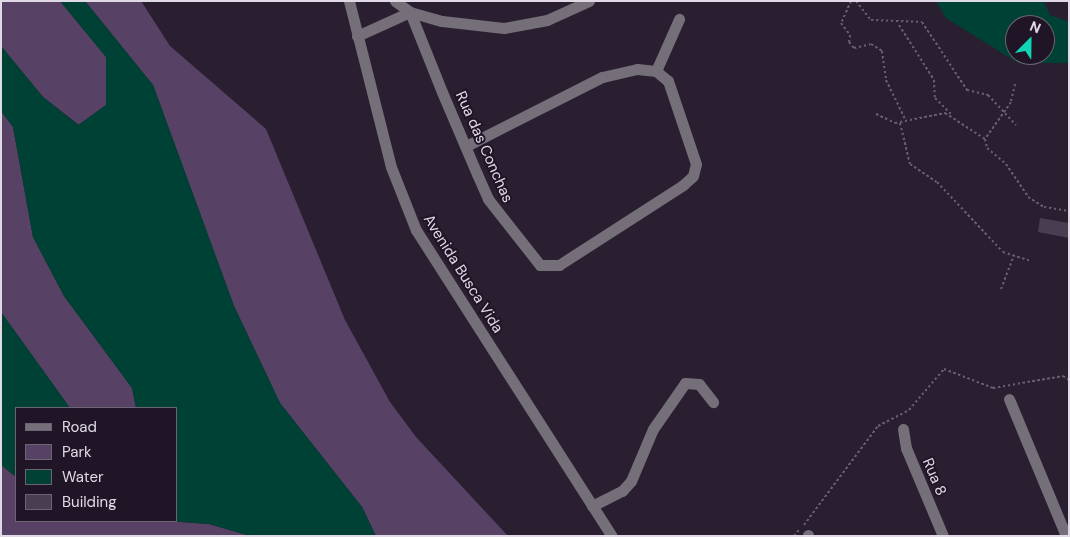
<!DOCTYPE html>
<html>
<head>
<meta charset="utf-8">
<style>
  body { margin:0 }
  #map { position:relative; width:1070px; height:537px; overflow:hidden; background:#291f31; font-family:"DM Sans",sans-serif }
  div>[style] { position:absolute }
  .green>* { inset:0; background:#574265 }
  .water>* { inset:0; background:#004135 }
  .building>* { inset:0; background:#493d52 }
  .path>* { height:2px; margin-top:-1px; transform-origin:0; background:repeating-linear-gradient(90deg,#675f6f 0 2.5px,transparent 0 5px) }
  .minor>* { height:11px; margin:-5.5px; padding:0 5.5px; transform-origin:5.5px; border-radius:5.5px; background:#746f78 }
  span { translate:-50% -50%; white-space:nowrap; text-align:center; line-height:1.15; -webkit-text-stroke:4px #201527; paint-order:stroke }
  .street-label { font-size:15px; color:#e0dae6 }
  .frame { position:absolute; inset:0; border:2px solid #e0dae6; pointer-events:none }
  .legend { position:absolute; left:15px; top:407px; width:162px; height:115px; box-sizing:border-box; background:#201527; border:1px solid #6d6473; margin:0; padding:6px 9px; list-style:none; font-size:15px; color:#e0dae6 }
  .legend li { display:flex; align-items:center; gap:10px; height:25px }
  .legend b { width:25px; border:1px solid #6d6473 }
  .north { position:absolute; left:1005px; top:15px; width:50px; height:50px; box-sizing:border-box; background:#201527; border:1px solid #6d6473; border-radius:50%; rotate:23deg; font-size:14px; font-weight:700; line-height:20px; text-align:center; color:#e0dae6 }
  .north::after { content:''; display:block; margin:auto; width:18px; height:22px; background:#10d5b4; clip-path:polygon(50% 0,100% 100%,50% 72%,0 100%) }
</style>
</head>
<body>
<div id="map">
  <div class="green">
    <div style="clip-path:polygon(1px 1px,60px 1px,106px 57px,106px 105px,79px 125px,43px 97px,1px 46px)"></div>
    <div style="clip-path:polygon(85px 1px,141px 1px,170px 46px,266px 129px,345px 320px,390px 402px,416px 437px,508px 536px,376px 536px,362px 507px,280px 403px,234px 306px,153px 85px)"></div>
    <div style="clip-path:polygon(1px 111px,13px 127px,33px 237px,64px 296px,132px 388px,136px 408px,70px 408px,1px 312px)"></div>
    <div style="clip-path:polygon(1px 465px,16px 477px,16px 521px,167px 521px,209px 524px,250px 536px,1px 536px)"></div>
  </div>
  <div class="water">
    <div style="clip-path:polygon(60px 1px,85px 1px,153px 85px,234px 306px,280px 403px,362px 507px,376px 536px,250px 536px,209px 524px,167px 521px,176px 521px,176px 408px,136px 408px,132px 388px,64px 296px,33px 237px,13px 127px,1px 111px,1px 46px,43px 97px,78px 125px,106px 105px,106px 57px)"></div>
    <div style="clip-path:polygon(evenodd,936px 1px,1044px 1px,1050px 15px,1069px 22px,1069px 63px,1018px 63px,946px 18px,936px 1px,1015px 25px,1045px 25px,1045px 55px,1015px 55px,1015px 25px)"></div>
    <div style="clip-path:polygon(1px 312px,70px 408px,16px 408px,16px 477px,1px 465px)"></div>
  </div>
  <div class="building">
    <div style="clip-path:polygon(1040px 218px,1069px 223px,1069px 238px,1038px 232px)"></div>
  </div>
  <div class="path">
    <div style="left:851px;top:1px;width:24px;rotate:114deg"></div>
    <div style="left:841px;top:23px;width:15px;rotate:53deg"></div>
    <div style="left:850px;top:35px;width:7px;rotate:98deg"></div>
    <div style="left:849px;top:42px;width:8px;rotate:50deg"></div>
    <div style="left:854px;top:48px;width:17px;rotate:-13deg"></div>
    <div style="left:871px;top:44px;width:13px;rotate:32deg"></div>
    <div style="left:882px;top:51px;width:29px;rotate:82deg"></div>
    <div style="left:886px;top:80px;width:46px;rotate:64deg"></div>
    <div style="left:856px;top:1px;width:24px;rotate:52deg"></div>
    <div style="left:871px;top:20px;width:51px;rotate:2.2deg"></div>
    <div style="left:922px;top:22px;width:82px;rotate:56.5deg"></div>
    <div style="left:967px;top:90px;width:22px;rotate:13deg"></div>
    <div style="left:988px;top:95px;width:41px;rotate:47deg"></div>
    <div style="left:899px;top:25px;width:65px;rotate:57.5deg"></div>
    <div style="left:934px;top:80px;width:18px;rotate:87deg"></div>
    <div style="left:935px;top:98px;width:23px;rotate:45deg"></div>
    <div style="left:1015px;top:84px;width:18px;rotate:103deg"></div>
    <div style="left:1011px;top:102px;width:45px;rotate:125.1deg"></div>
    <div style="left:985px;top:139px;width:9px;rotate:77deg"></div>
    <div style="left:987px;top:148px;width:25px;rotate:40deg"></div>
    <div style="left:1006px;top:164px;width:40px;rotate:56deg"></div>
    <div style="left:1028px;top:197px;width:19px;rotate:32deg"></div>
    <div style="left:1044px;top:207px;width:25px;rotate:9deg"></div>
    <div style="left:876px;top:114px;width:21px;rotate:25deg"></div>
    <div style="left:895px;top:123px;width:51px;rotate:-11.3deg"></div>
    <div style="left:945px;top:113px;width:48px;rotate:33deg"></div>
    <div style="left:900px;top:123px;width:42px;rotate:76.3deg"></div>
    <div style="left:910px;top:164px;width:32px;rotate:34deg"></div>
    <div style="left:937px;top:182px;width:96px;rotate:46.7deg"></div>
    <div style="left:1003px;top:252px;width:28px;rotate:18deg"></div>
    <div style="left:1001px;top:289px;width:34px;rotate:-69deg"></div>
    <div style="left:804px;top:525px;width:124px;rotate:-53.2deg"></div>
    <div style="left:878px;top:426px;width:35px;rotate:-27deg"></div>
    <div style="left:909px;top:410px;width:54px;rotate:-49.5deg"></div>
    <div style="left:944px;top:369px;width:53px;rotate:21.2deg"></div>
    <div style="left:993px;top:388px;width:71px;rotate:-9.7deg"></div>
    <div style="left:1063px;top:376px;width:7px;rotate:34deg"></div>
    <div style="left:794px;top:536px;width:8px;rotate:-50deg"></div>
  </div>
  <div class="minor">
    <div style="left:349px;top:1px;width:171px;rotate:75.8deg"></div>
    <div style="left:391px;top:167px;width:68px;rotate:68.4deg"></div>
    <div style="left:416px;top:230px;width:363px;rotate:57.4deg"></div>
    <div style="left:395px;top:1px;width:19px;rotate:36deg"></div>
    <div style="left:410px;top:12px;width:33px;rotate:16deg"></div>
    <div style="left:442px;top:21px;width:62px;rotate:6.4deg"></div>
    <div style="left:504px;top:28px;width:44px;rotate:-10.5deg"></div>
    <div style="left:547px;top:20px;width:46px;rotate:-24.3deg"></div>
    <div style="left:410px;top:12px;width:86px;rotate:68.2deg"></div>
    <div style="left:442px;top:92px;width:89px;rotate:66.9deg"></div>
    <div style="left:477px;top:174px;width:27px;rotate:66deg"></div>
    <div style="left:488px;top:199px;width:84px;rotate:51.8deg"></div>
    <div style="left:540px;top:265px;width:19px"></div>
    <div style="left:559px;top:265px;width:148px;rotate:-32.8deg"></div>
    <div style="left:683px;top:185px;width:13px;rotate:-42deg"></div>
    <div style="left:693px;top:176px;width:12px;rotate:-76deg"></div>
    <div style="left:696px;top:164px;width:88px;rotate:-108.6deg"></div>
    <div style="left:668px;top:81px;width:16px;rotate:-140deg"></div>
    <div style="left:656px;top:71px;width:19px;rotate:-174deg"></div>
    <div style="left:637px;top:69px;width:36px;rotate:167deg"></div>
    <div style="left:602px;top:77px;width:153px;rotate:153.1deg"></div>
    <div style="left:357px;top:36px;width:58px;rotate:-24.4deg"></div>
    <div style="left:656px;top:71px;width:57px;rotate:-66.1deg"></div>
    <div style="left:1009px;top:399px;width:148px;rotate:67.4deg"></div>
    <div style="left:903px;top:429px;width:19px;rotate:81deg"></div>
    <div style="left:906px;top:448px;width:95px;rotate:67.2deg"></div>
    <div style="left:592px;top:506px;width:34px;rotate:-27deg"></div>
    <div style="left:622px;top:491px;width:13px;rotate:-48deg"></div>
    <div style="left:631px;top:481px;width:56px;rotate:-67.1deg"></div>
    <div style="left:653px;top:429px;width:56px;rotate:-55.2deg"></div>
    <div style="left:685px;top:383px;width:14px;rotate:4deg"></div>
    <div style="left:699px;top:384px;width:23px;rotate:52deg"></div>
    <div style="left:808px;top:535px;width:1px;rotate:90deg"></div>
  </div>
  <div class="street-label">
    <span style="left:484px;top:147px;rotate:66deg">Rua das Conchas</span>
    <span style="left:463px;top:274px;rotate:58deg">Avenida Busca Vida</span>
    <span style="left:934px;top:477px;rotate:67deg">Rua 8</span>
  </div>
  <div class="frame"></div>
  <ul class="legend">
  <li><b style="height:6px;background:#746f78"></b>Road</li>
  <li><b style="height:14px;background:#574265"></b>Park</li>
  <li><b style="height:14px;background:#004135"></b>Water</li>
  <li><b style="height:14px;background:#493d52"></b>Building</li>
  </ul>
  <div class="north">N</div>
</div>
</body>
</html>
